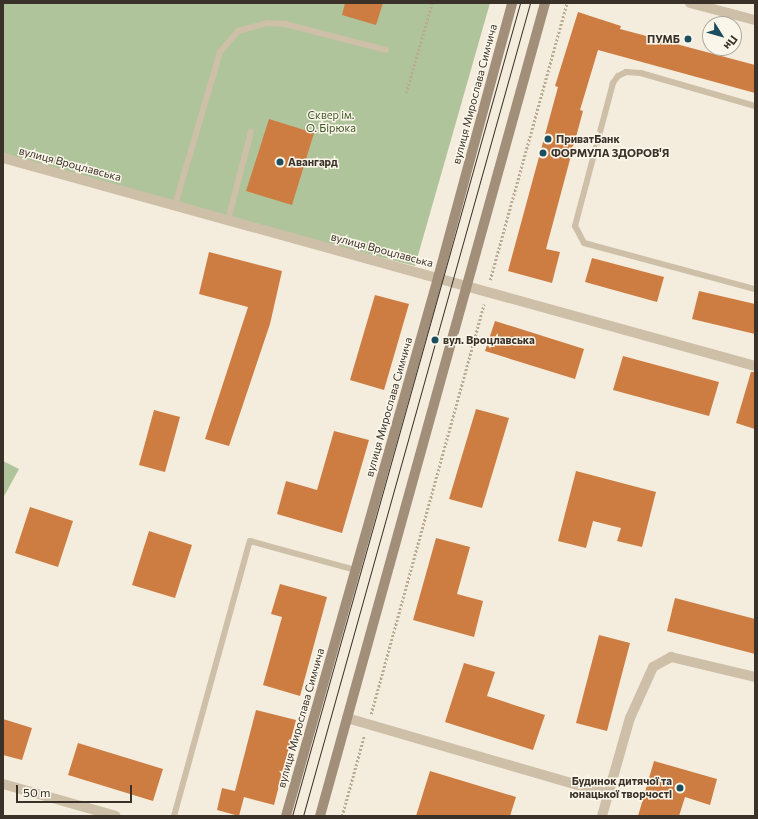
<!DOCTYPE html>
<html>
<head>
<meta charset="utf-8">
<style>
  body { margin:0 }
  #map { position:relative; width:758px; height:819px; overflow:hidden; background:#f4eddd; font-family:Commissioner,sans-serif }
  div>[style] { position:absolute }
  .green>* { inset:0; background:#b0c49c }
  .building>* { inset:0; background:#cd7c42 }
  .path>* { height:2.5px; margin-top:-1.25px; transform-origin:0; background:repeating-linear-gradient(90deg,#b9aa92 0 2px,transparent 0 4px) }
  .lane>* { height:6px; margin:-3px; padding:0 3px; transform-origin:3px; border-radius:3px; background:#cdbfa8 }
  .street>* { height:10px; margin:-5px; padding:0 5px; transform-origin:5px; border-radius:5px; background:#cdbfa8 }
  .secondary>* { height:10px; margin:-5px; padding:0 5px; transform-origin:5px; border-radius:5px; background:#a18f79 }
  .tram>* { height:1px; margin:-0.5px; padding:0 0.5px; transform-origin:0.5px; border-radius:0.5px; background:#3a3129 }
  .dots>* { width:11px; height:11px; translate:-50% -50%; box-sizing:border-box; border:2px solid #fbf6ea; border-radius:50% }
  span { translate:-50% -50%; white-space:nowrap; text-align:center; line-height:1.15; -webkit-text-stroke:3px #fbf6ea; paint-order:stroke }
  .poi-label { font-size:11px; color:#3a3129; font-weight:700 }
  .right { translate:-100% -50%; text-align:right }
  .left { translate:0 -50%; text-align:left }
  .street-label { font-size:11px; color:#3a3129 }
  .park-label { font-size:11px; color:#40592b }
  .frame { position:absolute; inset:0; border:4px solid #3a3129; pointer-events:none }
  .north { position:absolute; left:702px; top:16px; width:40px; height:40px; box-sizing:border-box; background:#fbf6ea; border:1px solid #aea79d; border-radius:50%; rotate:127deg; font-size:11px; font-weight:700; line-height:16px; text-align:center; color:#3a3129 }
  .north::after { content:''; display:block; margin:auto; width:14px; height:18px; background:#1b4e5e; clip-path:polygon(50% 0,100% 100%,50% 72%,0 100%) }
  .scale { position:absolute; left:16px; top:785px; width:116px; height:18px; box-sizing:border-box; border:2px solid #3a3129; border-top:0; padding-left:5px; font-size:12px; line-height:14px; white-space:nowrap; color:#3a3129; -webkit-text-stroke:3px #fbf6ea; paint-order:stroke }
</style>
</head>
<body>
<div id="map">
  <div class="green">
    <div style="clip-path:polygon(3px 3px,490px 3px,415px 266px,175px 205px,3px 153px)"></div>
    <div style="clip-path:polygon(3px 461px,19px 469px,3px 498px)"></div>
  </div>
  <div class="building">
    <div style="clip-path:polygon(345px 3px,383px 3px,376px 25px,342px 15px)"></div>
    <div style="clip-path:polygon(578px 12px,621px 26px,620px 29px,755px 65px,755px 93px,598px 50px,580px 110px,583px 111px,546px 249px,560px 252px,552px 283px,508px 271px,558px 87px,555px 86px)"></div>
    <div style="clip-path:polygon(269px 119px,314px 133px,292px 205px,246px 191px)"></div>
    <div style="clip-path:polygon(209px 252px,282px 271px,270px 324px,229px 446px,205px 439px,248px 307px,199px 294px)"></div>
    <div style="clip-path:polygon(592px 258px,664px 277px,657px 302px,585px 282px)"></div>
    <div style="clip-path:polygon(699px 291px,755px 304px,755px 334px,692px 319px)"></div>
    <div style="clip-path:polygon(375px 295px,409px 304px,384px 390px,350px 380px)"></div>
    <div style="clip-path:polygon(495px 321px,584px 349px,575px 379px,485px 351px)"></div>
    <div style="clip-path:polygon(623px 356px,719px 382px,709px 416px,613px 390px)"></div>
    <div style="clip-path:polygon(751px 372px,755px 372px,755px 429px,736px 423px)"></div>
    <div style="clip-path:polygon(476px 409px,509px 418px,482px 508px,449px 499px)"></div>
    <div style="clip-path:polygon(154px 410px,180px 417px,165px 472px,139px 465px)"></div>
    <div style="clip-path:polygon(334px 431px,369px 440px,342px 533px,277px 514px,286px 481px,317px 490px)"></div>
    <div style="clip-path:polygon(576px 471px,656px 492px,642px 547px,617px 541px,621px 528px,593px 521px,586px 548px,558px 541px)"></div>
    <div style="clip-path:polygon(30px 507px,73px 521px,58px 567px,15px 553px)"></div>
    <div style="clip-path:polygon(149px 531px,192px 545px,175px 598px,132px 585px)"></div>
    <div style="clip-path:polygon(436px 538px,470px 547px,457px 594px,483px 601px,474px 637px,413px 620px)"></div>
    <div style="clip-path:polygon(280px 584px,327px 597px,300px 696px,263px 685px,282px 617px,271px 614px)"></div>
    <div style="clip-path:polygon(675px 598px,755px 619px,755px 654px,667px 631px)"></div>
    <div style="clip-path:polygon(599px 635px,630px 643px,607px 731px,576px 723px)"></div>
    <div style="clip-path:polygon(464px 663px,495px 672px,487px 696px,545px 715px,533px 750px,445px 722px)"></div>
    <div style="clip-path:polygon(256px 710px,296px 720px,274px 805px,244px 797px,239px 816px,217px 810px,222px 788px,235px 791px)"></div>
    <div style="clip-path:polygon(3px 719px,32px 728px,22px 760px,3px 755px)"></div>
    <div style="clip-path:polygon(78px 743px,163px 769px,153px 801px,68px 775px)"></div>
    <div style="clip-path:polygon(654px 761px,717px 779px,710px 805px,685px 797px,679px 816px,638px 816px)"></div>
    <div style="clip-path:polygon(430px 771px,516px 797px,510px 816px,416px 816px)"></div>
  </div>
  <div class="path">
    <div style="left:406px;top:93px;width:94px;rotate:-73.9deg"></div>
    <div style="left:490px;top:280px;width:288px;rotate:-74.5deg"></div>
    <div style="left:371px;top:714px;width:425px;rotate:-74.6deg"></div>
    <div style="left:342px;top:816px;width:83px;rotate:-74.6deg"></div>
  </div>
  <div class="lane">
    <div style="left:755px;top:106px;width:119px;rotate:-163.9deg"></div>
    <div style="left:641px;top:73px;width:15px;rotate:-176deg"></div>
    <div style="left:626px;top:72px;width:9px;rotate:153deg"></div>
    <div style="left:618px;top:76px;width:9px;rotate:126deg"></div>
    <div style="left:613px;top:83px;width:148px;rotate:104.9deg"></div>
    <div style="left:575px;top:226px;width:19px;rotate:62deg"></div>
    <div style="left:584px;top:243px;width:177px;rotate:15.1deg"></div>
    <div style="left:175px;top:205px;width:159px;rotate:-73.6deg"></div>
    <div style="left:220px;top:52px;width:28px;rotate:-49deg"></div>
    <div style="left:238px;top:31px;width:31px;rotate:-15deg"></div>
    <div style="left:268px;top:23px;width:17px;rotate:3deg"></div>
    <div style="left:285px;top:24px;width:104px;rotate:14.4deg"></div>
    <div style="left:228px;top:220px;width:91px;rotate:-75.4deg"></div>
    <div style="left:174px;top:816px;width:285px;rotate:-74.6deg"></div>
    <div style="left:250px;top:541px;width:109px;rotate:15.4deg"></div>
  </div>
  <div class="street">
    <div style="left:690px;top:3px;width:67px;rotate:14.7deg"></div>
    <div style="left:3px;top:158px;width:780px;rotate:15.46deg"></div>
    <div style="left:347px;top:718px;width:273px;rotate:16.2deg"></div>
    <div style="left:3px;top:784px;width:117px;rotate:15.8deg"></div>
    <div style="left:602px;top:816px;width:102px;rotate:-74.1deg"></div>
    <div style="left:630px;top:718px;width:56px;rotate:-65.7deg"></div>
    <div style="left:653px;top:667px;width:21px;rotate:-29deg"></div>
    <div style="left:671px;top:657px;width:86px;rotate:13.4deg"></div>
  </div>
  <div class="secondary">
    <div style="left:286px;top:816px;width:559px;rotate:-74.22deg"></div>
    <div style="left:438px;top:278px;width:285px;rotate:-74.9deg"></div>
    <div style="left:320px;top:816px;width:844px;rotate:-74.53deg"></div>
  </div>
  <div class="tram">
    <div style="left:292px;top:816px;width:844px;rotate:-74.33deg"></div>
    <div style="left:303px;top:816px;width:844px;rotate:-74.4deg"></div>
  </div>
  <div class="dots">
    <div style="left:688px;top:39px;background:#1b4e5e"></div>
    <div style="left:548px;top:139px;background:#1b4e5e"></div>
    <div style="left:543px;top:153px;background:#1b4e5e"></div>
    <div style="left:280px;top:162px;background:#1b4e5e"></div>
    <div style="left:435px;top:340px;background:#1b4e5e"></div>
    <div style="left:680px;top:788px;background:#1b4e5e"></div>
  </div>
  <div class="poi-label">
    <span class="right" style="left:680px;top:39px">ПУМБ</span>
    <span class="left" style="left:556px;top:139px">ПриватБанк</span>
    <span class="left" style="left:551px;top:153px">ФОРМУЛА ЗДОРОВ'Я</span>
    <span class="left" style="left:288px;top:162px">Авангард</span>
    <span class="left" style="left:443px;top:340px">вул. Вроцлавська</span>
    <span class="right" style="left:672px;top:788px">Будинок дитячої та<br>юнацької творчості</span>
  </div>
  <div class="street-label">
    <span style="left:475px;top:94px;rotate:-75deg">вулиця Мирослава Симчича</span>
    <span style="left:70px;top:164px;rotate:15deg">вулиця Вроцлавська</span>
    <span style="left:382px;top:250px;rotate:15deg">вулиця Вроцлавська</span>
    <span style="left:389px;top:407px;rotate:-74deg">вулиця Мирослава Симчича</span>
    <span style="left:301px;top:718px;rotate:-74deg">вулиця Мирослава Симчича</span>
  </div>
  <div class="park-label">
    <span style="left:331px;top:122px">Сквер ім.<br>О. Бірюка</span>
  </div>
  <div class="frame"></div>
  <div class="north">Пн</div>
  <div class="scale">50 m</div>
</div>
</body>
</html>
